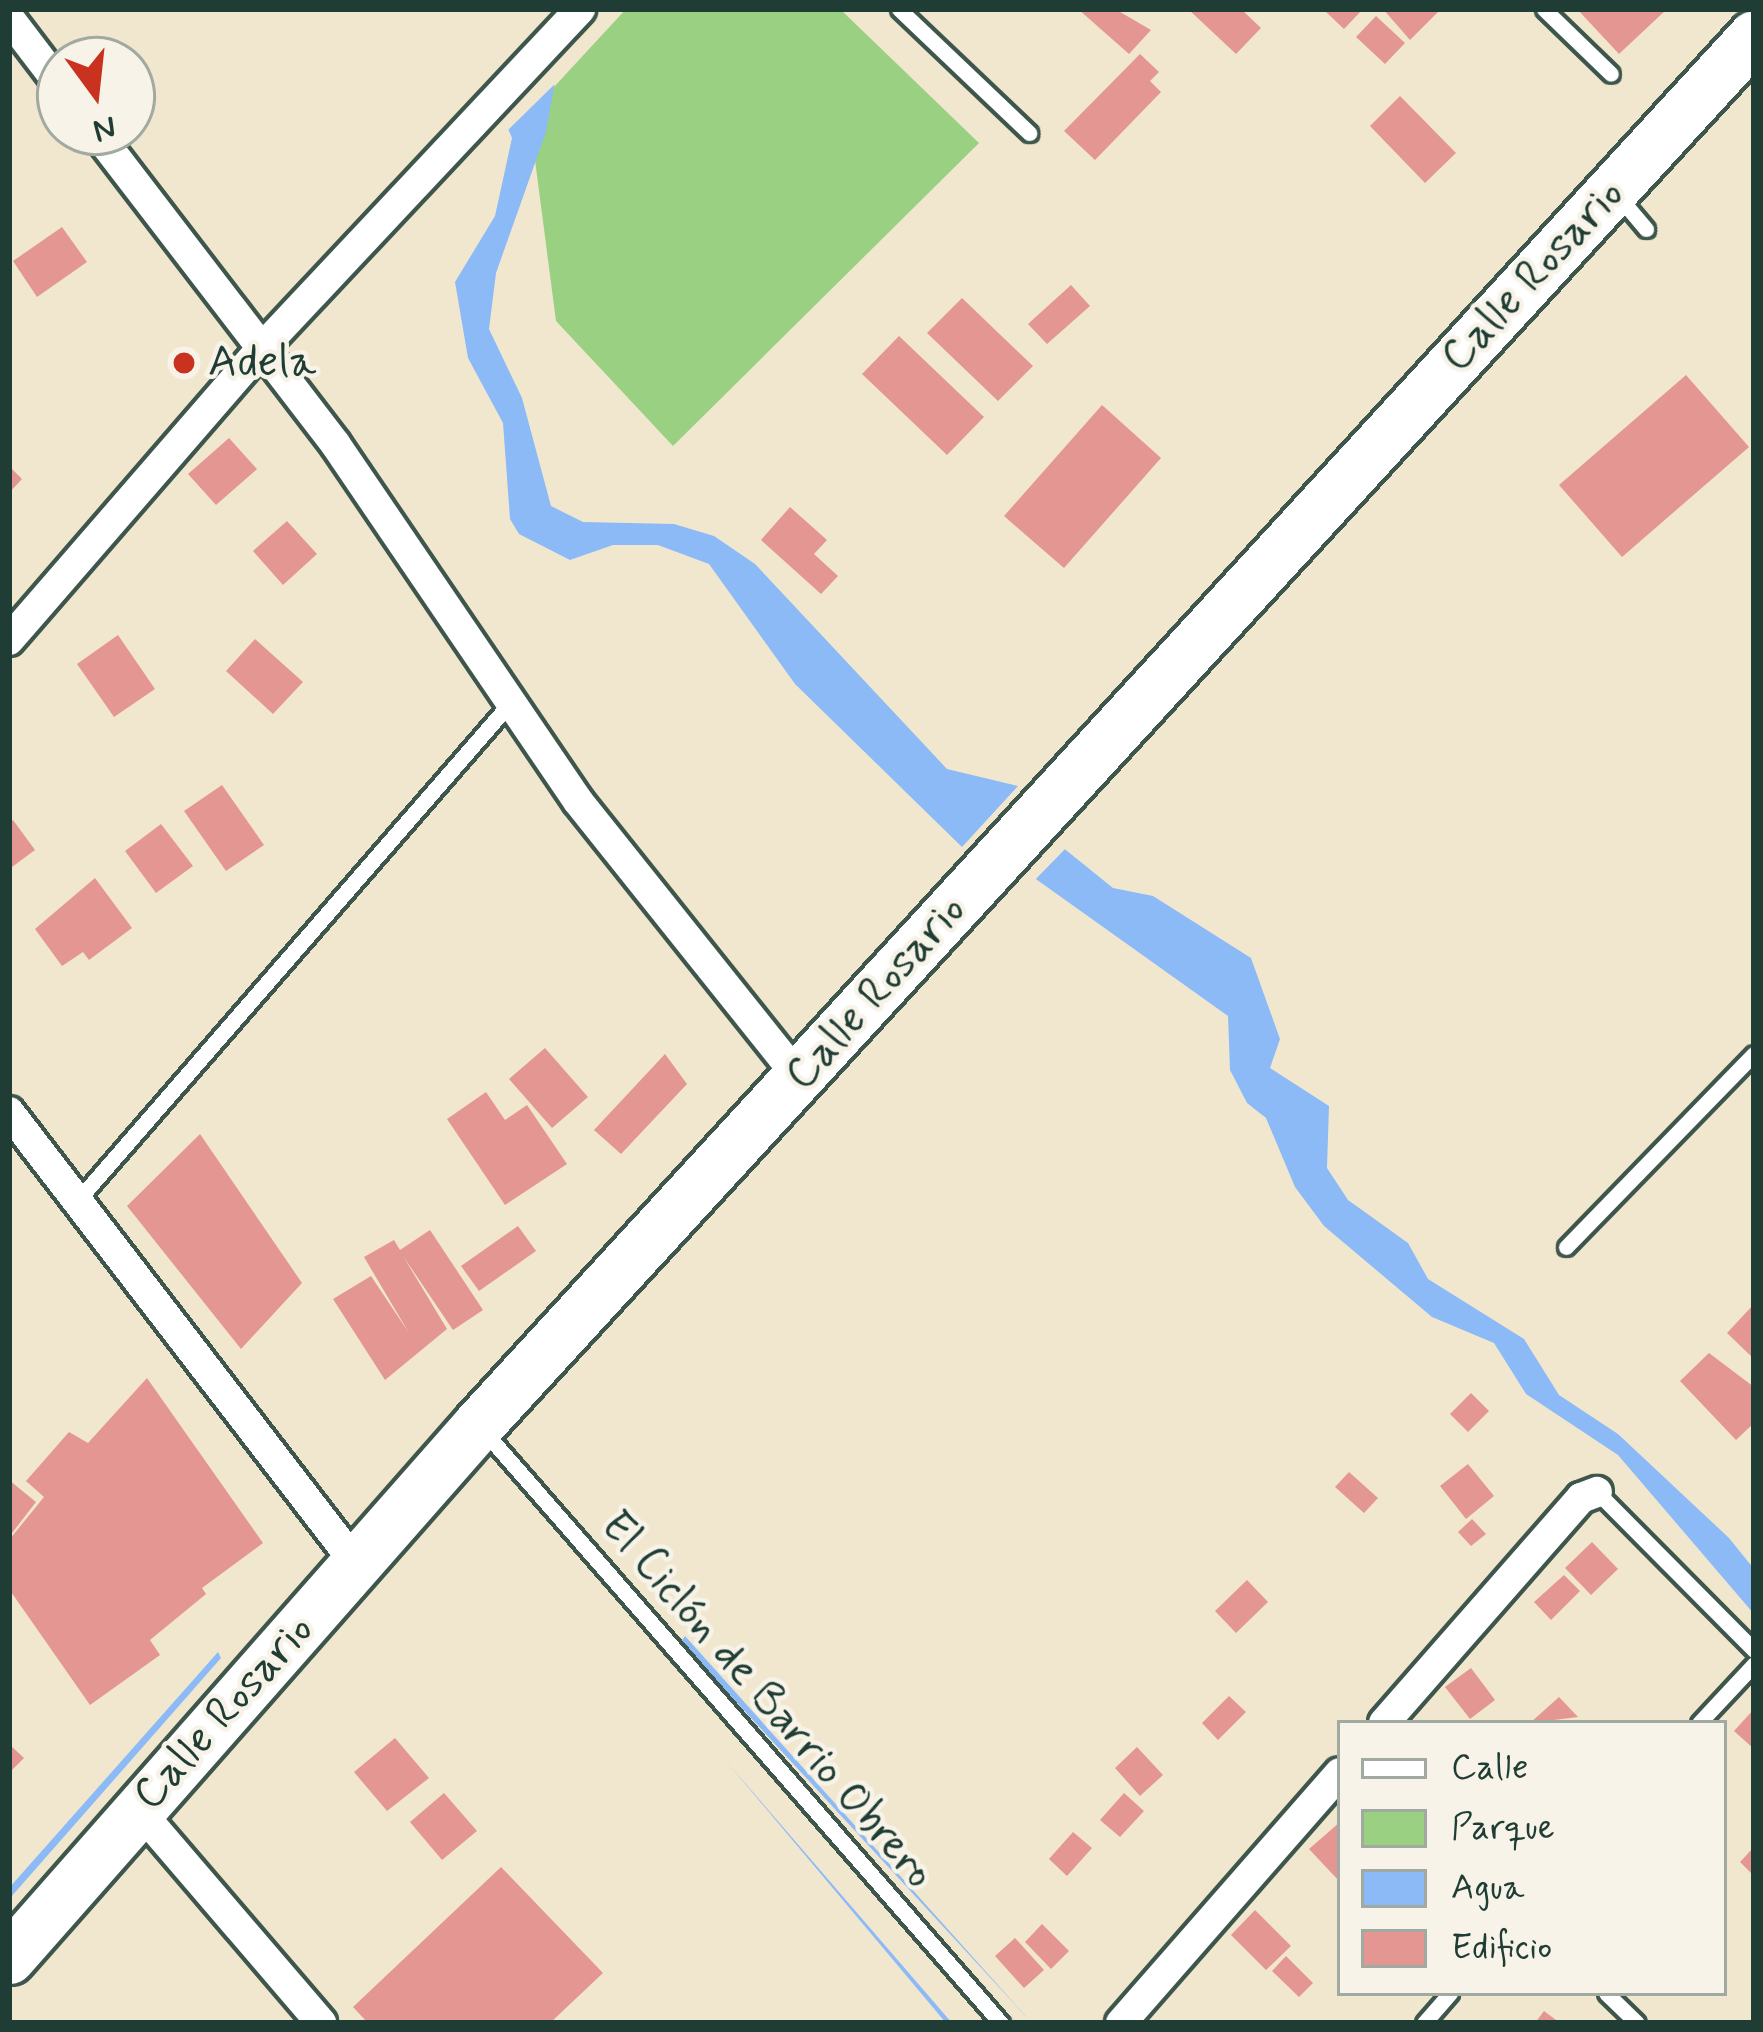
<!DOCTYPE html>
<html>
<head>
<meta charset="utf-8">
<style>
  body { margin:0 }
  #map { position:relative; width:1763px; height:2032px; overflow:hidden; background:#f1e7cf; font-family:Mynerve,sans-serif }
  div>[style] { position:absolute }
  .green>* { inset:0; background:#9ad082 }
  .water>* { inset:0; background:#8bbaf6 }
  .pier>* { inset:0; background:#f1e7cf }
  .building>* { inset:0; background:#e49693 }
  .roads { filter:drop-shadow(3px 0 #3e564b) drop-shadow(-3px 0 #3e564b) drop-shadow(0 3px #3e564b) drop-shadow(0 -3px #3e564b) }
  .lane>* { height:15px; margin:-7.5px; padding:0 7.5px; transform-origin:7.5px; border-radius:7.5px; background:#fff }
  .street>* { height:30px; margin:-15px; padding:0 15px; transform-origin:15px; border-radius:15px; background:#fff }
  .primary>* { height:51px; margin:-25.5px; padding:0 25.5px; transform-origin:25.5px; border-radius:25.5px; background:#fff }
  .dots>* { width:33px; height:33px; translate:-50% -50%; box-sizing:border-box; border:6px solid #f7f3e8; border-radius:50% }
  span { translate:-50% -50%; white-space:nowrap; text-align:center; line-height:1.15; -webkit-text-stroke:9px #f7f3e8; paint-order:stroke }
  .street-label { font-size:45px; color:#1f3d34 }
  .poi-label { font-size:45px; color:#1f3d34 }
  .left { translate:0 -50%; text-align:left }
  .frame { position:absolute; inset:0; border:12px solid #1f3d34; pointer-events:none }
  .legend { position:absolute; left:1337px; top:1720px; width:390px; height:276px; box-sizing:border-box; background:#f7f3e8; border:3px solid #a1aaa0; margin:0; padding:15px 21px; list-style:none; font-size:36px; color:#1f3d34 }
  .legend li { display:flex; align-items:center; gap:24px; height:60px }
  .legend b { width:60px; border:3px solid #a1aaa0 }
  .north { position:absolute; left:36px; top:36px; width:120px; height:120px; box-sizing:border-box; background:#f7f3e8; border:3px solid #a1aaa0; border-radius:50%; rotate:165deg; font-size:33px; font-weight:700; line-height:48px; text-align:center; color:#1f3d34 }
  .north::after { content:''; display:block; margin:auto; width:42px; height:54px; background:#c8321e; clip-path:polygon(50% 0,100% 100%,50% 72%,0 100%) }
</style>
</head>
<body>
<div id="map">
  <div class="green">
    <div style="clip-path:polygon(626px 9px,840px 9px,979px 143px,673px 446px,556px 321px,529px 114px)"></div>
  </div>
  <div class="water">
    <div style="clip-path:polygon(556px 76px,546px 132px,496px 273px,489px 329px,522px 398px,551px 506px,583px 522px,674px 524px,714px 536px,755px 564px,947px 769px,1018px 786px,962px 847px,795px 684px,709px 564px,658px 545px,613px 545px,570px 560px,519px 534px,510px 519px,503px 423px,468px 358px,455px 282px,495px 216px,512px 138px,506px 124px)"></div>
    <div style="clip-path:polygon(1056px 842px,1113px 888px,1153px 896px,1251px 958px,1280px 1039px,1270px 1068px,1329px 1106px,1327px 1168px,1348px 1200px,1408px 1243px,1428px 1279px,1524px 1339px,1559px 1395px,1618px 1434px,1729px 1538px,1754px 1569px,1754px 1614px,1618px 1455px,1526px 1394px,1494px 1343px,1432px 1317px,1324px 1226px,1295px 1187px,1266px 1118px,1247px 1103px,1230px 1070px,1228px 1016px,1026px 872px)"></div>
    <div style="clip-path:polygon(685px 1636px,1032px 2023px,681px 1642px)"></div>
    <div style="clip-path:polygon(218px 1652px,221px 1658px,11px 1897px,9px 1888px)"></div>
    <div style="clip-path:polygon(726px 1761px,952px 2023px,946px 2023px)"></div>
  </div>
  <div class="pier">
    <div style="clip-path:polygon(554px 61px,562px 77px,504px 134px,501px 120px)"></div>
    <div style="clip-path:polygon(1058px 836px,1068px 846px,1030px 885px,1020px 872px)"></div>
  </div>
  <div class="building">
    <div style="clip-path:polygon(1078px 9px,1115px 9px,1151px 30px,1129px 54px)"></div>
    <div style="clip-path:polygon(1188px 9px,1241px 9px,1261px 28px,1236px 54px)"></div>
    <div style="clip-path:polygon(1363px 9px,1344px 29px,1326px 12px,1329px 9px)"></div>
    <div style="clip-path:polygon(1383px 9px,1441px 9px,1410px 40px)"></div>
    <div style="clip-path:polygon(1577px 9px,1667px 9px,1619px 54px)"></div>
    <div style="clip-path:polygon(1376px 16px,1405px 43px,1385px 64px,1356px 37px)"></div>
    <div style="clip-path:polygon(1140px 54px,1159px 72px,1150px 81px,1161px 92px,1095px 160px,1064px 131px)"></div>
    <div style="clip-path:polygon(1400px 96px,1456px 153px,1425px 183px,1370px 126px)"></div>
    <div style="clip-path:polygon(62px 227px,87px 262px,37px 297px,13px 261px)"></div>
    <div style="clip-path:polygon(1071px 285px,1090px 306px,1047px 344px,1028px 324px)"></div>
    <div style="clip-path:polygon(962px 298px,1033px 366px,998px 401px,927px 333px)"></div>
    <div style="clip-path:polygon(899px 336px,984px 417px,947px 455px,862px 374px)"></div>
    <div style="clip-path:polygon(1686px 375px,1749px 447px,1622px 557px,1559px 485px)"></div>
    <div style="clip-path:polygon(1102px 405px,1161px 458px,1064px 568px,1004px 516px)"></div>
    <div style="clip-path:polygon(229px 438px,257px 469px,216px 505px,188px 474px)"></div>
    <div style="clip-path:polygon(9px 466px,22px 479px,9px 493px)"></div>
    <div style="clip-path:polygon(790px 507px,827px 540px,814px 554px,838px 576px,821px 594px,761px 540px)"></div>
    <div style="clip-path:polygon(287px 521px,317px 554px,283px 585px,253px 551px)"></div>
    <div style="clip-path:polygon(118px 635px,155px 689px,114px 717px,77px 664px)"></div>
    <div style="clip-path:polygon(255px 639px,303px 682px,273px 714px,226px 671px)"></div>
    <div style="clip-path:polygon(222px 785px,264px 845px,226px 871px,184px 811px)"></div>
    <div style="clip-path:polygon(13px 820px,35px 850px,12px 867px,9px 823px)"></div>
    <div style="clip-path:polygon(161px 824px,193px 866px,156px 893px,125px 851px)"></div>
    <div style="clip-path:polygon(95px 878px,132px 928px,89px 960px,83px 952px,62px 966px,35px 929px)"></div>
    <div style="clip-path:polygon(545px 1048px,588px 1097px,552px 1128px,509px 1079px)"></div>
    <div style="clip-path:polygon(665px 1054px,687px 1084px,621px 1154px,594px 1130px)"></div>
    <div style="clip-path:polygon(486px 1092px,505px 1120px,527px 1105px,567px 1164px,505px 1205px,447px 1119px)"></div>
    <div style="clip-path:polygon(200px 1134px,302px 1283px,241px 1349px,127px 1206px)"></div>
    <div style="clip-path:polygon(518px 1226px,536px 1251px,479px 1291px,461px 1266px)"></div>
    <div style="clip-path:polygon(430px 1230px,483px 1310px,453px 1330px,403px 1256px,447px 1329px,385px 1380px,333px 1299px,371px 1276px,409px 1333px,364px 1257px,394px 1240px,400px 1250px)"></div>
    <div style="clip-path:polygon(1754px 1304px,1754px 1359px,1727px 1333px)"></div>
    <div style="clip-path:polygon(1709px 1353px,1754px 1387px,1754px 1423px,1736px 1440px,1680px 1381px)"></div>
    <div style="clip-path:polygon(147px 1378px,263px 1543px,202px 1588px,206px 1594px,150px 1640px,160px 1655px,90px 1705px,9px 1589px,9px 1540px,44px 1497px,26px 1481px,69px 1432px,88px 1443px)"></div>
    <div style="clip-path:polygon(1471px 1393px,1489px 1411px,1468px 1432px,1450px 1414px)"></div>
    <div style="clip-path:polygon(1468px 1464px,1494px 1496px,1466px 1519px,1440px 1486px)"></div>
    <div style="clip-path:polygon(1349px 1472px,1378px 1498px,1364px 1513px,1335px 1487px)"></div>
    <div style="clip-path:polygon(9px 1480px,36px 1502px,9px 1537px)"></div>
    <div style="clip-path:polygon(1472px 1519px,1486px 1534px,1471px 1546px,1458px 1532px)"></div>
    <div style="clip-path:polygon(1592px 1542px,1618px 1569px,1591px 1595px,1565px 1568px)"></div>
    <div style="clip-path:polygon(1564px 1575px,1580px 1591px,1551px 1620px,1534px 1602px)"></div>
    <div style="clip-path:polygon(1247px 1580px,1268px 1602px,1236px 1633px,1215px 1611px)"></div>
    <div style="clip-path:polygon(1471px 1668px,1495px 1700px,1470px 1719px,1445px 1687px)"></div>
    <div style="clip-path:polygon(1229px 1696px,1246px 1712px,1218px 1740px,1202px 1723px)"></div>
    <div style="clip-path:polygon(1559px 1697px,1578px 1717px,1530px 1723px)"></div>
    <div style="clip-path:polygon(1754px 1709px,1754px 1749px,1734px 1731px)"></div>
    <div style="clip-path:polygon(395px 1738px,429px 1778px,387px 1811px,354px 1772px)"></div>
    <div style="clip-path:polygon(9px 1744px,24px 1758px,9px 1773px)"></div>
    <div style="clip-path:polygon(1137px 1747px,1163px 1775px,1140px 1796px,1115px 1768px)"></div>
    <div style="clip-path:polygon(444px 1793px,477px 1831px,442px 1860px,410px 1822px)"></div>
    <div style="clip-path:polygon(1124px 1793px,1144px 1811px,1120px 1837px,1100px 1820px)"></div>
    <div style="clip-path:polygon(1340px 1822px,1340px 1882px,1309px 1849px)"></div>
    <div style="clip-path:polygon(1073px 1832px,1092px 1848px,1067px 1876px,1049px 1859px)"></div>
    <div style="clip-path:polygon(1754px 1847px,1754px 1876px,1740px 1862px)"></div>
    <div style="clip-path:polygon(501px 1867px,603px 1973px,550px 2023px,368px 2023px,353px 2007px)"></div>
    <div style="clip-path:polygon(1255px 1910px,1291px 1946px,1266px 1970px,1231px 1935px)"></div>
    <div style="clip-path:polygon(1042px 1924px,1069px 1951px,1051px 1969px,1025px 1942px)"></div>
    <div style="clip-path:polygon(1015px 1938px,1044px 1970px,1024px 1988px,995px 1956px)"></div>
    <div style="clip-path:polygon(1286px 1956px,1313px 1983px,1299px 1997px,1272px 1971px)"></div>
    <div style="clip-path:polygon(1544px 2011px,1560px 2023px,1535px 2023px)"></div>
  </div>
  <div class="roads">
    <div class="lane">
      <div style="left:899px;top:9px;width:180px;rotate:43.6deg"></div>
      <div style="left:1544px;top:9px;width:93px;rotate:44.1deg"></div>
      <div style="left:1619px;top:197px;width:42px;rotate:49.8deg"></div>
      <div style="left:77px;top:1201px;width:661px;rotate:-48.99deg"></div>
      <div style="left:1566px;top:1247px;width:269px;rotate:-45.8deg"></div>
      <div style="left:482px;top:1429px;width:789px;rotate:48.86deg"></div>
      <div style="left:1597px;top:1492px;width:223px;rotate:45.2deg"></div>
      <div style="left:1699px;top:1723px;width:81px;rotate:-47deg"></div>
      <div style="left:1606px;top:1993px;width:43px;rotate:44.1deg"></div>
      <div style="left:1424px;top:2023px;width:40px;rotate:-49deg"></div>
    </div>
    <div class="street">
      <div style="left:9px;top:18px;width:84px;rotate:52.7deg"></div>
      <div style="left:96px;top:132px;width:394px;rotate:52.5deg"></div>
      <div style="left:336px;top:445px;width:430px;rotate:55.8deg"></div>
      <div style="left:578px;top:801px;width:354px;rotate:51.4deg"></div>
      <div style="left:9px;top:640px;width:386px;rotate:-49.1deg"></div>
      <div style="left:262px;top:348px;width:465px;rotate:-46.8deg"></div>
      <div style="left:9px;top:1112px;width:571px;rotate:52.47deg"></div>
      <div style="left:1384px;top:1723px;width:299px;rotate:-48.8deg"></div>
      <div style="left:1581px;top:1498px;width:17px;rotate:-21deg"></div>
      <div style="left:137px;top:1808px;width:283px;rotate:49.4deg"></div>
      <div style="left:1121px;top:2023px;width:332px;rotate:-48.8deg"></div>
    </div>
    <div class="primary">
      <div style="left:9px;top:1958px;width:710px;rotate:-48.65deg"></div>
      <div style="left:478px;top:1425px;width:1886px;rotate:-47.43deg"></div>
    </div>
  </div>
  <div class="dots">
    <div style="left:184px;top:363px;background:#c8321e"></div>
  </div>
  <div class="street-label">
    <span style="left:1533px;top:276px;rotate:-47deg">Calle Rosario</span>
    <span style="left:876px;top:993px;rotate:-48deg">Calle Rosario</span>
    <span style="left:767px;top:1700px;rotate:49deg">El Ciclón de Barrio Obrero</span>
    <span style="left:224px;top:1713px;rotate:-48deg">Calle Rosario</span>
  </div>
  <div class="poi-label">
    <span class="left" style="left:208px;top:363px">Adela</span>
  </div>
  <div class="frame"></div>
  <ul class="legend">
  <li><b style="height:15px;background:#fff"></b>Calle</li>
  <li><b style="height:33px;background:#9ad082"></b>Parque</li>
  <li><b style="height:33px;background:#8bbaf6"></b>Agua</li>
  <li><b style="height:33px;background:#e49693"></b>Edificio</li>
  </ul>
  <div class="north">N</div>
</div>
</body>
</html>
